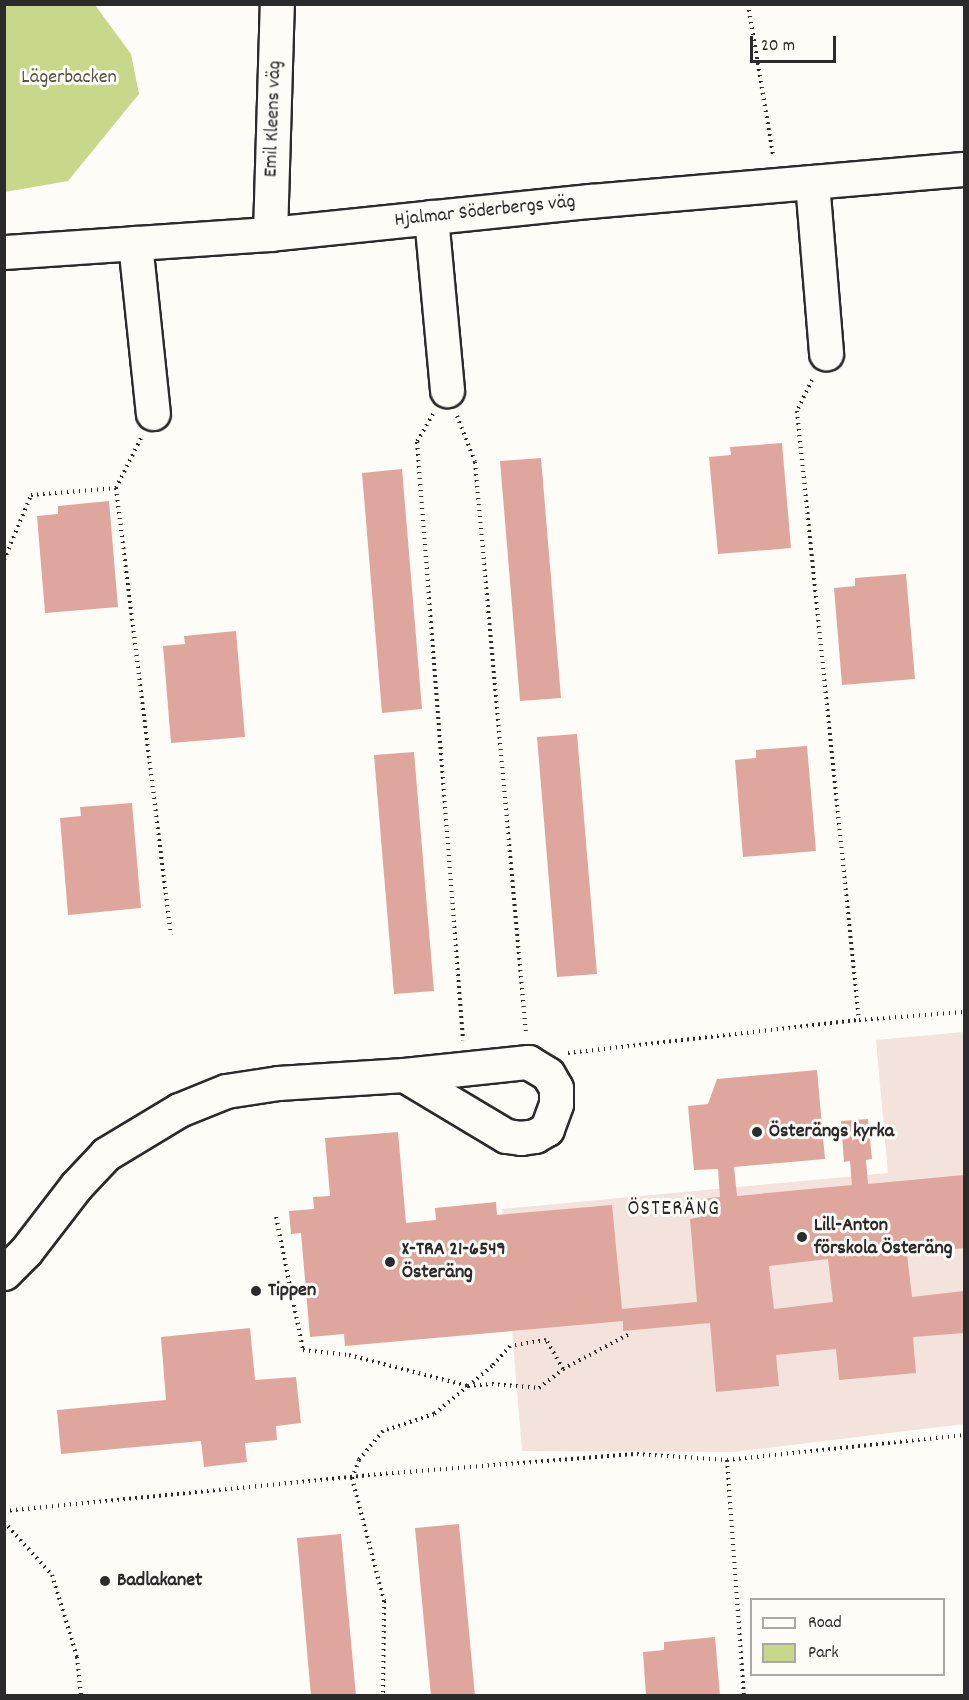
<!DOCTYPE html>
<html>
<head>
<meta charset="utf-8">
<style>
  body { margin:0 }
  #map { position:relative; width:969px; height:1700px; overflow:hidden; background:#fdfcf7; font-family:Dekko,sans-serif }
  div>[style] { position:absolute }
  .built>* { inset:0; background:#f4e2dc }
  .green>* { inset:0; background:#c9d78b }
  .building>* { inset:0; background:#dfa69d }
  .path>* { height:4px; margin-top:-2px; transform-origin:0; background:repeating-linear-gradient(90deg,#2b2b2b 0 1.5px,transparent 0 6px) }
  .roads { filter:drop-shadow(2px 0 #2b2b2b) drop-shadow(-2px 0 #2b2b2b) drop-shadow(0 2px #2b2b2b) drop-shadow(0 -2px #2b2b2b) }
  .minor>* { height:33px; margin:-16.5px; padding:0 16.5px; transform-origin:16.5px; border-radius:16.5px; background:#fdfcf7 }
  .dots>* { width:16px; height:16px; translate:-50% -50%; box-sizing:border-box; border:3px solid #fdfcf7; border-radius:50% }
  span { translate:-50% -50%; white-space:nowrap; text-align:center; line-height:1.15; -webkit-text-stroke:6px #fdfcf7; paint-order:stroke }
  .park-label { font-size:20px; color:#525643 }
  .street-label { font-size:20px; color:#2b2b2b }
  .poi-label { font-size:20px; color:#2b2b2b; font-weight:700 }
  .left { translate:0 -50%; text-align:left }
  .neighbourhood-label { font-size:21px; color:#2b2b2b; letter-spacing:1.5px }
  .frame { position:absolute; inset:0; border:6px solid #2b2b2b; pointer-events:none }
  .legend { position:absolute; left:750px; top:1598px; width:195px; height:78px; box-sizing:border-box; background:#fdfcf7; border:2px solid #a9a8a5; margin:0; padding:8px 10px; list-style:none; font-size:18px; color:#2b2b2b }
  .legend li { display:flex; align-items:center; gap:12px; height:30px }
  .legend b { width:30px; border:2px solid #a9a8a5 }
  .scale { position:absolute; left:750px; top:36px; width:86px; height:27px; box-sizing:border-box; border:3px solid #2b2b2b; border-top:0; padding-left:8px; font-size:18px; line-height:21px; white-space:nowrap; color:#2b2b2b; -webkit-text-stroke:4px #fdfcf7; paint-order:stroke }
</style>
</head>
<body>
<div id="map">
  <div class="built">
    <div style="clip-path:polygon(964px 1032px,964px 1424px,733px 1452px,522px 1451px,502px 1209px,888px 1173px,876px 1040px)"></div>
  </div>
  <div class="green">
    <div style="clip-path:polygon(5px 4px,95px 5px,131px 54px,139px 94px,68px 181px,5px 192px)"></div>
  </div>
  <div class="building">
    <div style="clip-path:polygon(782px 443px,791px 548px,718px 554px,709px 457px,731px 455px,730px 447px)"></div>
    <div style="clip-path:polygon(541px 458px,561px 698px,520px 701px,500px 461px)"></div>
    <div style="clip-path:polygon(402px 469px,422px 709px,382px 713px,362px 473px)"></div>
    <div style="clip-path:polygon(109px 501px,118px 607px,45px 613px,37px 516px,58px 514px,58px 506px)"></div>
    <div style="clip-path:polygon(906px 574px,915px 679px,842px 685px,834px 588px,855px 586px,855px 578px)"></div>
    <div style="clip-path:polygon(236px 631px,245px 737px,171px 743px,163px 646px,185px 644px,184px 636px)"></div>
    <div style="clip-path:polygon(577px 734px,597px 974px,557px 977px,537px 737px)"></div>
    <div style="clip-path:polygon(807px 746px,816px 851px,743px 857px,735px 760px,756px 758px,756px 750px)"></div>
    <div style="clip-path:polygon(414px 752px,434px 991px,394px 994px,374px 755px)"></div>
    <div style="clip-path:polygon(132px 803px,141px 908px,68px 915px,60px 818px,81px 816px,80px 807px)"></div>
    <div style="clip-path:polygon(evenodd,817px 1070px,825px 1159px,734px 1167px,737px 1196px,852px 1185px,850px 1161px,844px 1162px,841px 1121px,868px 1119px,872px 1159px,866px 1160px,868px 1184px,964px 1175px,964px 1248px,907px 1254px,912px 1297px,964px 1291px,964px 1333px,913px 1337px,916px 1373px,839px 1380px,836px 1349px,776px 1355px,779px 1386px,716px 1392px,710px 1323px,623px 1331px,623px 1321px,345px 1346px,344px 1334px,310px 1337px,301px 1233px,291px 1234px,289px 1211px,314px 1209px,313px 1197px,330px 1196px,325px 1138px,398px 1132px,406px 1223px,436px 1220px,435px 1208px,496px 1202px,497px 1215px,612px 1205px,622px 1309px,697px 1302px,690px 1219px,700px 1217px,699px 1199px,720px 1197px,718px 1169px,694px 1170px,688px 1106px,708px 1104px,717px 1079px,817px 1070px,828px 1259px,833px 1302px,774px 1309px,769px 1266px,828px 1259px)"></div>
    <div style="clip-path:polygon(250px 1328px,255px 1380px,296px 1377px,301px 1423px,276px 1426px,277px 1440px,245px 1443px,247px 1462px,204px 1467px,201px 1441px,61px 1454px,57px 1410px,166px 1400px,161px 1337px)"></div>
    <div style="clip-path:polygon(459px 1524px,475px 1696px,431px 1696px,415px 1528px)"></div>
    <div style="clip-path:polygon(341px 1534px,356px 1696px,311px 1696px,297px 1538px)"></div>
    <div style="clip-path:polygon(715px 1637px,720px 1696px,646px 1696px,643px 1652px,664px 1650px,664px 1642px)"></div>
  </div>
  <div class="path">
    <div style="left:748px;top:4px;width:153px;rotate:80.6deg"></div>
    <div style="left:812px;top:380px;width:34px;rotate:116deg"></div>
    <div style="left:797px;top:411px;width:612px;rotate:84.19deg"></div>
    <div style="left:433px;top:414px;width:32px;rotate:120deg"></div>
    <div style="left:417px;top:442px;width:600px;rotate:85.6deg"></div>
    <div style="left:457px;top:416px;width:49px;rotate:68.6deg"></div>
    <div style="left:475px;top:462px;width:573px;rotate:84.9deg"></div>
    <div style="left:116px;top:488px;width:450px;rotate:83deg"></div>
    <div style="left:4px;top:560px;width:70px;rotate:-67.4deg"></div>
    <div style="left:31px;top:495px;width:85px;rotate:-4.7deg"></div>
    <div style="left:116px;top:488px;width:56px;rotate:-63.4deg"></div>
    <div style="left:568px;top:1053px;width:293px;rotate:-6.5deg"></div>
    <div style="left:859px;top:1020px;width:105px;rotate:-4.4deg"></div>
    <div style="left:276px;top:1217px;width:136px;rotate:78.5deg"></div>
    <div style="left:303px;top:1350px;width:46px;rotate:6.2deg"></div>
    <div style="left:349px;top:1355px;width:123px;rotate:14.6deg"></div>
    <div style="left:468px;top:1386px;width:24px;rotate:-5deg"></div>
    <div style="left:492px;top:1384px;width:47px;rotate:4.9deg"></div>
    <div style="left:539px;top:1388px;width:31px;rotate:-38deg"></div>
    <div style="left:563px;top:1369px;width:34px;rotate:-120deg"></div>
    <div style="left:546px;top:1340px;width:36px;rotate:171deg"></div>
    <div style="left:510px;top:1346px;width:27px;rotate:132deg"></div>
    <div style="left:492px;top:1366px;width:31px;rotate:140deg"></div>
    <div style="left:468px;top:1386px;width:44px;rotate:140.5deg"></div>
    <div style="left:434px;top:1414px;width:54px;rotate:161.6deg"></div>
    <div style="left:383px;top:1431px;width:38px;rotate:130deg"></div>
    <div style="left:359px;top:1460px;width:19px;rotate:111deg"></div>
    <div style="left:352px;top:1478px;width:127px;rotate:75.4deg"></div>
    <div style="left:384px;top:1601px;width:95px;rotate:90.6deg"></div>
    <div style="left:563px;top:1369px;width:75px;rotate:-27.9deg"></div>
    <div style="left:727px;top:1460px;width:237px;rotate:85.9deg"></div>
    <div style="left:4px;top:1511px;width:366px;rotate:-5.6deg"></div>
    <div style="left:368px;top:1475px;width:270px;rotate:-4.5deg"></div>
    <div style="left:637px;top:1454px;width:90px;rotate:3.8deg"></div>
    <div style="left:727px;top:1460px;width:238px;rotate:-6deg"></div>
    <div style="left:4px;top:1522px;width:72px;rotate:47.8deg"></div>
    <div style="left:52px;top:1575px;width:86px;rotate:73deg"></div>
    <div style="left:77px;top:1657px;width:39px;rotate:84deg"></div>
  </div>
  <div class="roads">
    <div class="minor">
      <div style="left:812px;top:182px;width:172px;rotate:85.3deg"></div>
      <div style="left:431px;top:217px;width:174px;rotate:84.7deg"></div>
      <div style="left:270px;top:234px;width:230px;rotate:-88.3deg"></div>
      <div style="left:135px;top:243px;width:171px;rotate:84deg"></div>
      <div style="left:4px;top:252px;width:267px;rotate:-3.9deg"></div>
      <div style="left:270px;top:234px;width:322px;rotate:-5.9deg"></div>
      <div style="left:590px;top:201px;width:375px;rotate:-4.9deg"></div>
      <div style="left:4px;top:1273px;width:31px;rotate:-45deg"></div>
      <div style="left:26px;top:1251px;width:82px;rotate:-52.4deg"></div>
      <div style="left:76px;top:1186px;width:44px;rotate:-46.8deg"></div>
      <div style="left:106px;top:1154px;width:85px;rotate:-31.1deg"></div>
      <div style="left:179px;top:1110px;width:51px;rotate:-22deg"></div>
      <div style="left:226px;top:1091px;width:53px;rotate:-8.7deg"></div>
      <div style="left:278px;top:1083px;width:126px;rotate:-3.6deg"></div>
      <div style="left:404px;top:1075px;width:125px;rotate:-6deg"></div>
      <div style="left:528px;top:1062px;width:23px;rotate:31deg"></div>
      <div style="left:548px;top:1074px;width:16px;rotate:60deg"></div>
      <div style="left:556px;top:1088px;width:16px;rotate:90deg"></div>
      <div style="left:556px;top:1104px;width:27px;rotate:110deg"></div>
      <div style="left:547px;top:1129px;width:14px;rotate:150deg"></div>
      <div style="left:535px;top:1136px;width:14px;rotate:172deg"></div>
      <div style="left:521px;top:1138px;width:15px;rotate:-172deg"></div>
      <div style="left:506px;top:1136px;width:119px;rotate:-149.1deg"></div>
    </div>
  </div>
  <div class="dots">
    <div style="left:757px;top:1132px;background:#2b2b2b"></div>
    <div style="left:802px;top:1237px;background:#2b2b2b"></div>
    <div style="left:390px;top:1262px;background:#2b2b2b"></div>
    <div style="left:256px;top:1291px;background:#2b2b2b"></div>
    <div style="left:105px;top:1581px;background:#2b2b2b"></div>
  </div>
  <div class="park-label">
    <span style="left:69px;top:78px">Lägerbacken</span>
  </div>
  <div class="street-label">
    <span style="left:274px;top:119px;rotate:-88deg">Emil Kleens väg</span>
    <span style="left:485px;top:212px;rotate:-6deg">Hjalmar Söderbergs väg</span>
  </div>
  <div class="poi-label">
    <span class="left" style="left:769px;top:1132px">Österängs kyrka</span>
    <span class="left" style="left:814px;top:1238px">Lill-Anton<br>förskola Österäng</span>
    <span class="left" style="left:402px;top:1262px">X-TRA 21-6549<br>Österäng</span>
    <span class="left" style="left:268px;top:1291px">Tippen</span>
    <span class="left" style="left:117px;top:1581px">Badlakanet</span>
  </div>
  <div class="neighbourhood-label">
    <span style="left:674px;top:1210px">ÖSTERÄNG</span>
  </div>
  <div class="frame"></div>
  <ul class="legend">
  <li><b style="height:8px;background:#fdfcf7"></b>Road</li>
  <li><b style="height:16px;background:#c9d78b"></b>Park</li>
  </ul>
  <div class="scale">20 m</div>
</div>
</body>
</html>
